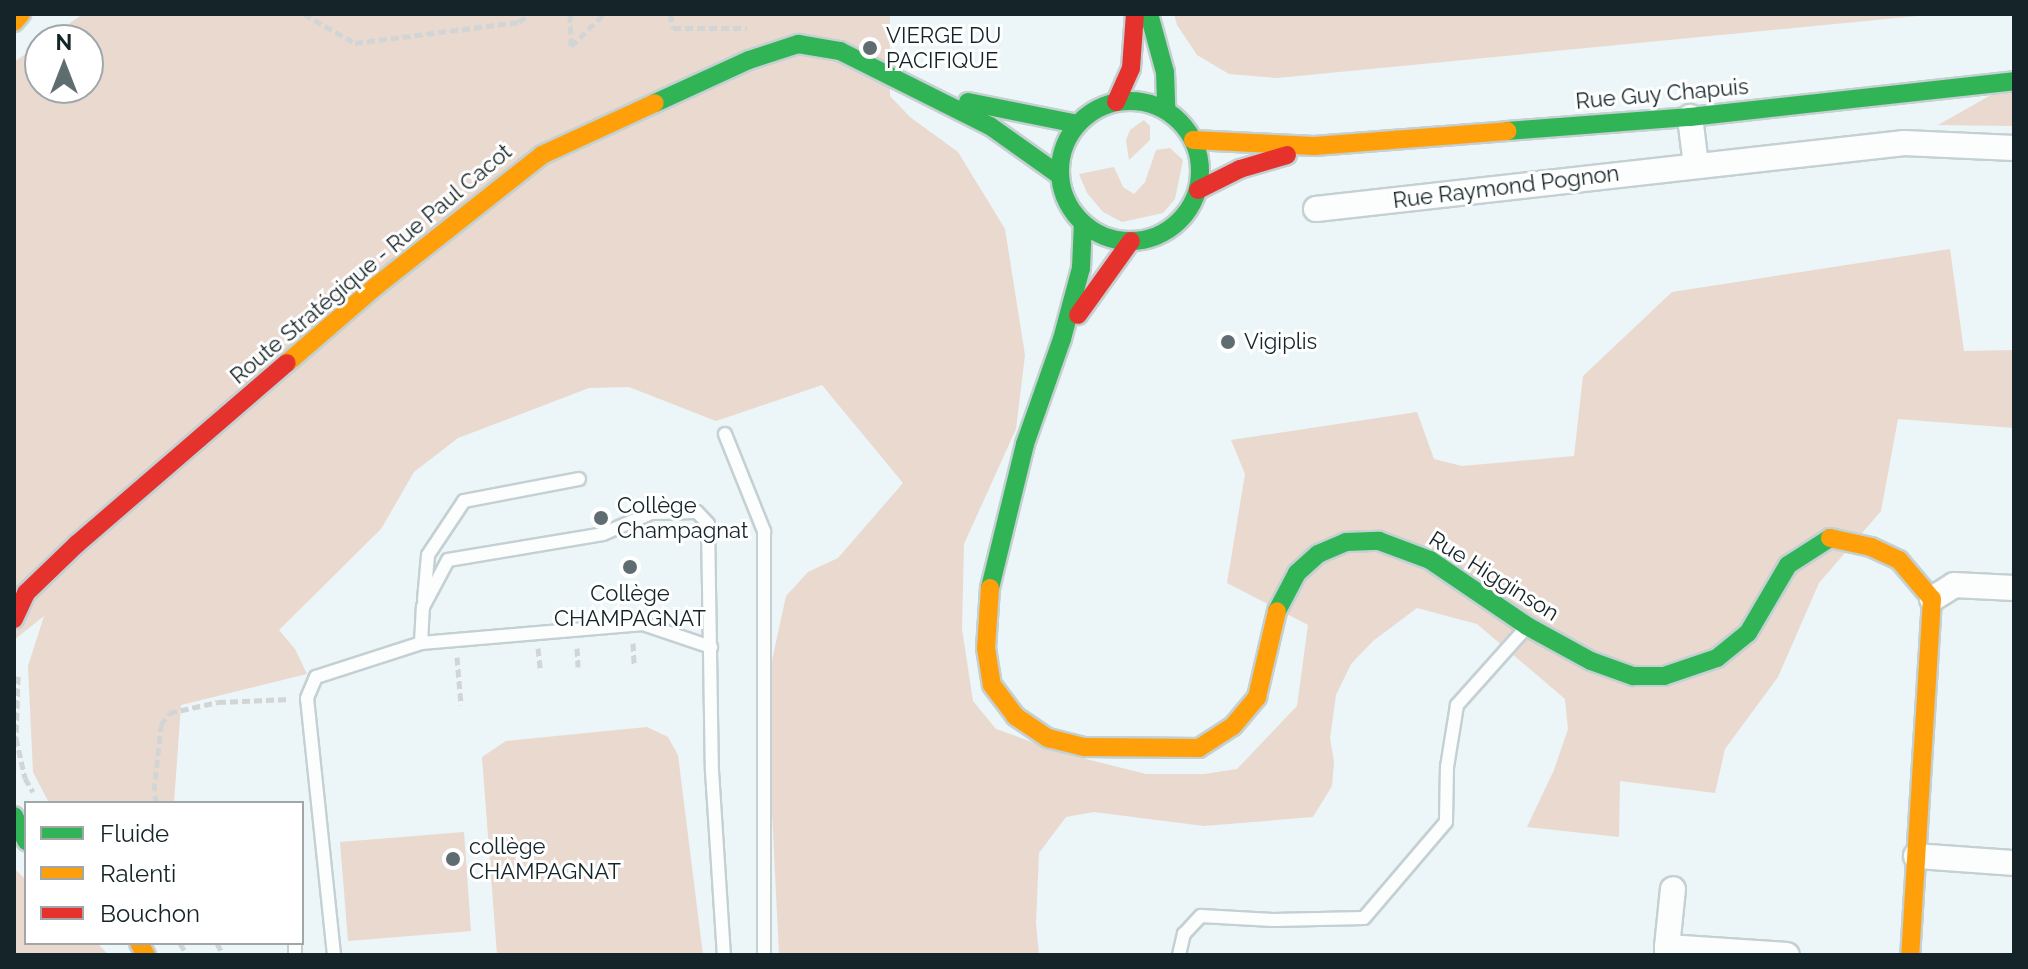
<!DOCTYPE html>
<html>
<head>
<meta charset="utf-8">
<style>
  body { margin:0 }
  #map { position:relative; width:2028px; height:969px; overflow:hidden; background:#ecf5f7; font-family:Raleway,sans-serif }
  div>[style] { position:absolute }
  .green>* { inset:0; background:#ead9cf }
  .path>* { height:5px; margin-top:-2.5px; transform-origin:0; background:repeating-linear-gradient(90deg,#d2d5d6 0 8px,transparent 0 12px) }
  .roads { filter:drop-shadow(2px 0 #c4d0d2) drop-shadow(-2px 0 #c4d0d2) drop-shadow(0 2px #c4d0d2) drop-shadow(0 -2px #c4d0d2) }
  .lane>* { height:12px; margin:-6px; padding:0 6px; transform-origin:6px; border-radius:6px; background:#fcfefe }
  .street>* { height:24px; margin:-12px; padding:0 12px; transform-origin:12px; border-radius:12px; background:#fcfefe }
  .fast>* { height:18px; margin:-9px; padding:0 9px; transform-origin:9px; border-radius:9px; background:#30b455 }
  .fast>.ring { margin:-9px; padding:0; box-sizing:content-box; background:none; border:18px solid #30b455; border-radius:50% }
  .slow>* { height:18px; margin:-9px; padding:0 9px; transform-origin:9px; border-radius:9px; background:#ff9f0a }
  .jam>* { height:18px; margin:-9px; padding:0 9px; transform-origin:9px; border-radius:9px; background:#e5322d }
  .dots>* { width:22px; height:22px; translate:-50% -50%; box-sizing:border-box; border:4px solid #fff; border-radius:50% }
  span { translate:-50% -50%; white-space:nowrap; text-align:center; line-height:1.15; -webkit-text-stroke:6px #fff; paint-order:stroke }
  .poi-label { font-size:22px; color:#152428 }
  .left { translate:0 -50%; text-align:left }
  .street-label { font-size:22px; color:#152428 }
  .frame { position:absolute; inset:0; border:16px solid #152428; pointer-events:none }
  .legend { position:absolute; left:24px; top:801px; width:280px; height:144px; box-sizing:border-box; background:#fff; border:2px solid #a1a7a9; margin:0; padding:10px 14px; list-style:none; font-size:24px; color:#152428 }
  .legend li { display:flex; align-items:center; gap:16px; height:40px }
  .legend b { width:40px; border:2px solid #a1a7a9 }
  .north { position:absolute; left:24px; top:24px; width:80px; height:80px; box-sizing:border-box; background:#fff; border:2px solid #a1a7a9; border-radius:50%; rotate:0deg; font-size:22px; font-weight:700; line-height:32px; text-align:center; color:#152428 }
  .north::after { content:''; display:block; margin:auto; width:28px; height:36px; background:#606d70; clip-path:polygon(50% 0,100% 100%,50% 72%,0 100%) }
</style>
</head>
<body>
<div id="map">
  <div class="green">
    <div style="clip-path:polygon(83px 14px,890px 14px,890px 96px,910px 117px,958px 152px,1005px 229px,1025px 355px,1016px 429px,964px 544px,962px 629px,973px 701px,996px 729px,1066px 754px,1146px 774px,1204px 774px,1237px 769px,1297px 706px,1308px 625px,1227px 583px,1245px 474px,1231px 440px,1417px 412px,1434px 459px,1462px 466px,1574px 456px,1583px 376px,1672px 292px,1950px 249px,1964px 351px,2014px 350px,2014px 428px,1898px 419px,1881px 511px,1819px 583px,1778px 677px,1725px 749px,1715px 793px,1620px 781px,1619px 837px,1527px 827px,1554px 770px,1568px 729px,1565px 699px,1477px 624px,1417px 608px,1373px 641px,1351px 664px,1336px 695px,1330px 738px,1334px 762px,1332px 786px,1313px 817px,1204px 826px,1094px 812px,1066px 817px,1039px 853px,1036px 923px,1039px 955px,779px 955px,766px 688px,786px 596px,808px 572px,838px 558px,903px 483px,822px 385px,716px 421px,629px 387px,589px 388px,458px 438px,414px 472px,381px 529px,279px 630px,295px 649px,307px 674px,181px 705px,174px 803px,49px 803px,33px 772px,28px 666px,44px 616px,14px 640px,14px 62px,40px 44px,40px 88px,88px 88px,88px 40px,46px 40px)"></div>
    <div style="clip-path:polygon(1174px 14px,1938px 14px,1277px 78px,1229px 74px,1197px 55px,1177px 25px)"></div>
    <div style="clip-path:polygon(2014px 82px,2014px 126px,1938px 125px)"></div>
    <div style="clip-path:polygon(1144px 120px,1150px 126px,1150px 140px,1129px 160px,1126px 140px,1130px 130px)"></div>
    <div style="clip-path:polygon(1170px 148px,1183px 160px,1175px 199px,1163px 213px,1122px 222px,1103px 212px,1087px 193px,1079px 174px,1114px 167px,1123px 187px,1134px 194px,1145px 182px,1156px 150px)"></div>
    <div style="clip-path:polygon(647px 727px,668px 737px,678px 755px,703px 955px,497px 955px,482px 757px,506px 741px)"></div>
    <div style="clip-path:polygon(464px 832px,471px 931px,348px 941px,340px 842px)"></div>
    <div style="clip-path:polygon(14px 868px,26px 880px,26px 943px,97px 943px,109px 955px,14px 955px)"></div>
  </div>
  <div class="path">
    <div style="left:304px;top:14px;width:59px;rotate:29.6deg"></div>
    <div style="left:355px;top:43px;width:165px;rotate:-7.3deg"></div>
    <div style="left:519px;top:22px;width:13px;rotate:-39deg"></div>
    <div style="left:570px;top:14px;width:32px;rotate:88deg"></div>
    <div style="left:571px;top:46px;width:46px;rotate:-44.1deg"></div>
    <div style="left:670px;top:14px;width:14px;rotate:78deg"></div>
    <div style="left:673px;top:28px;width:74px"></div>
    <div style="left:633px;top:643px;width:21px;rotate:87deg"></div>
    <div style="left:538px;top:648px;width:20px;rotate:84deg"></div>
    <div style="left:577px;top:648px;width:19px;rotate:87deg"></div>
    <div style="left:457px;top:657px;width:48px;rotate:85.2deg"></div>
    <div style="left:18px;top:676px;width:62px;rotate:91.8deg"></div>
    <div style="left:16px;top:738px;width:41px;rotate:77.3deg"></div>
    <div style="left:25px;top:778px;width:16px;rotate:60deg"></div>
    <div style="left:157px;top:803px;width:12px;rotate:-104deg"></div>
    <div style="left:154px;top:791px;width:66px;rotate:-83.9deg"></div>
    <div style="left:161px;top:725px;width:14px;rotate:-56deg"></div>
    <div style="left:169px;top:713px;width:50px;rotate:-12.7deg"></div>
    <div style="left:218px;top:702px;width:72px;rotate:-2.4deg"></div>
    <div style="left:180px;top:943px;width:14px;rotate:60deg"></div>
    <div style="left:217px;top:943px;width:13px;rotate:63deg"></div>
  </div>
  <div class="roads">
    <div class="lane">
      <div style="left:725px;top:434px;width:105px;rotate:68.1deg"></div>
      <div style="left:764px;top:531px;width:424px;rotate:90deg"></div>
      <div style="left:424px;top:600px;width:45px;rotate:-84.9deg"></div>
      <div style="left:428px;top:555px;width:65px;rotate:-56.3deg"></div>
      <div style="left:464px;top:501px;width:117px;rotate:-10.8deg"></div>
      <div style="left:421px;top:643px;width:223px;rotate:-4.9deg"></div>
      <div style="left:643px;top:624px;width:72px;rotate:18.7deg"></div>
      <div style="left:295px;top:943px;width:12px;rotate:90deg"></div>
      <div style="left:334px;top:955px;width:258px;rotate:-96deg"></div>
      <div style="left:307px;top:698px;width:23px;rotate:-67deg"></div>
      <div style="left:316px;top:677px;width:110px;rotate:-17.9deg"></div>
      <div style="left:421px;top:643px;width:36px;rotate:-87deg"></div>
      <div style="left:423px;top:607px;width:53px;rotate:-62deg"></div>
      <div style="left:448px;top:560px;width:157px;rotate:-9.5deg"></div>
      <div style="left:603px;top:534px;width:52px;rotate:-23.6deg"></div>
      <div style="left:651px;top:513px;width:46px;rotate:-1.2deg"></div>
      <div style="left:697px;top:512px;width:16px;rotate:47deg"></div>
      <div style="left:708px;top:524px;width:247px;rotate:89.1deg"></div>
      <div style="left:712px;top:771px;width:184px;rotate:86.3deg"></div>
      <div style="left:1179px;top:955px;width:22px;rotate:-77deg"></div>
      <div style="left:1184px;top:934px;width:25px;rotate:-47deg"></div>
      <div style="left:1201px;top:916px;width:72px;rotate:3.2deg"></div>
      <div style="left:1273px;top:920px;width:91px;rotate:-1.3deg"></div>
      <div style="left:1364px;top:918px;width:126px;rotate:-49.5deg"></div>
      <div style="left:1446px;top:822px;width:55px;rotate:-89deg"></div>
      <div style="left:1447px;top:767px;width:63px;rotate:-80.8deg"></div>
      <div style="left:1457px;top:705px;width:102px;rotate:-48.2deg"></div>
    </div>
    <div class="street">
      <div style="left:1690px;top:117px;width:48px;rotate:82.9deg"></div>
      <div style="left:1316px;top:209px;width:592px;rotate:-6.4deg"></div>
      <div style="left:1904px;top:143px;width:110px;rotate:2.6deg"></div>
      <div style="left:1932px;top:599px;width:26px;rotate:-32deg"></div>
      <div style="left:1954px;top:585px;width:60px;rotate:2.9deg"></div>
      <div style="left:1916px;top:856px;width:98px;rotate:4.1deg"></div>
      <div style="left:1667px;top:947px;width:58px;rotate:-84.1deg"></div>
      <div style="left:1667px;top:955px;width:8px;rotate:-90deg"></div>
      <div style="left:1667px;top:947px;width:120px;rotate:3.8deg"></div>
    </div>
    <div class="fast">
      <div style="left:1149px;top:14px;width:60px;rotate:74.6deg"></div>
      <div style="left:1165px;top:72px;width:38px;rotate:88deg"></div>
      <div class="ring" style="left:1060px;top:101px;width:122px;height:122px"></div>
      <div style="left:968px;top:102px;width:111px;rotate:11.4deg"></div>
      <div style="left:655px;top:103px;width:103px;rotate:-24.6deg"></div>
      <div style="left:749px;top:60px;width:52px;rotate:-18.1deg"></div>
      <div style="left:798px;top:44px;width:43px;rotate:9.5deg"></div>
      <div style="left:840px;top:51px;width:168px;rotate:26.6deg"></div>
      <div style="left:990px;top:126px;width:85px;rotate:35.4deg"></div>
      <div style="left:1507px;top:131px;width:184px;rotate:-4.4deg"></div>
      <div style="left:1690px;top:117px;width:326px;rotate:-6.3deg"></div>
      <div style="left:990px;top:588px;width:148px;rotate:-76.3deg"></div>
      <div style="left:1025px;top:444px;width:111px;rotate:-70.6deg"></div>
      <div style="left:1062px;top:339px;width:73px;rotate:-75deg"></div>
      <div style="left:1081px;top:268px;width:45px;rotate:-87.5deg"></div>
      <div style="left:1277px;top:611px;width:43px;rotate:-62.2deg"></div>
      <div style="left:1297px;top:573px;width:28px;rotate:-42deg"></div>
      <div style="left:1318px;top:554px;width:30px;rotate:-23deg"></div>
      <div style="left:1346px;top:542px;width:33px;rotate:-2deg"></div>
      <div style="left:1379px;top:541px;width:54px;rotate:20.4deg"></div>
      <div style="left:1430px;top:560px;width:117px;rotate:34.2deg"></div>
      <div style="left:1527px;top:626px;width:73px;rotate:28.7deg"></div>
      <div style="left:1591px;top:661px;width:45px;rotate:19.7deg"></div>
      <div style="left:1633px;top:676px;width:31px"></div>
      <div style="left:1664px;top:676px;width:56px;rotate:-18.8deg"></div>
      <div style="left:1717px;top:658px;width:40px;rotate:-39deg"></div>
      <div style="left:1748px;top:633px;width:79px;rotate:-59.5deg"></div>
      <div style="left:1788px;top:565px;width:50px;rotate:-32.7deg"></div>
      <div style="left:14px;top:816px;width:28px;rotate:64deg"></div>
    </div>
    <div class="slow">
      <div style="left:14px;top:22px;width:11px;rotate:-49deg"></div>
      <div style="left:1193px;top:140px;width:121px;rotate:2.8deg"></div>
      <div style="left:1314px;top:146px;width:194px;rotate:-4.4deg"></div>
      <div style="left:287px;top:363px;width:116px;rotate:-40.8deg"></div>
      <div style="left:375px;top:287px;width:213px;rotate:-38.3deg"></div>
      <div style="left:542px;top:155px;width:124px;rotate:-24.7deg"></div>
      <div style="left:1830px;top:538px;width:42px;rotate:12.4deg"></div>
      <div style="left:1871px;top:547px;width:31px;rotate:25deg"></div>
      <div style="left:1899px;top:560px;width:51px;rotate:49.8deg"></div>
      <div style="left:1932px;top:599px;width:357px;rotate:93.5deg"></div>
      <div style="left:990px;top:588px;width:60px;rotate:93.8deg"></div>
      <div style="left:986px;top:648px;width:37px;rotate:81deg"></div>
      <div style="left:992px;top:685px;width:39px;rotate:53deg"></div>
      <div style="left:1015px;top:716px;width:40px;rotate:34deg"></div>
      <div style="left:1048px;top:738px;width:38px;rotate:14deg"></div>
      <div style="left:1085px;top:747px;width:114px;rotate:0.5deg"></div>
      <div style="left:1199px;top:748px;width:40px;rotate:-32.9deg"></div>
      <div style="left:1233px;top:726px;width:38px;rotate:-50deg"></div>
      <div style="left:1257px;top:697px;width:88px;rotate:-76.9deg"></div>
      <div style="left:139px;top:943px;width:14px;rotate:60deg"></div>
    </div>
    <div class="jam">
      <div style="left:1116px;top:102px;width:37px;rotate:-66deg"></div>
      <div style="left:1131px;top:68px;width:54px;rotate:-85.8deg"></div>
      <div style="left:1198px;top:190px;width:47px;rotate:-26.6deg"></div>
      <div style="left:1240px;top:169px;width:49px;rotate:-16.6deg"></div>
      <div style="left:1078px;top:315px;width:91px;rotate:-54.4deg"></div>
      <div style="left:14px;top:619px;width:29px;rotate:-65deg"></div>
      <div style="left:26px;top:593px;width:71px;rotate:-43.9deg"></div>
      <div style="left:77px;top:544px;width:277px;rotate:-40.8deg"></div>
    </div>
  </div>
  <div class="dots">
    <div style="left:870px;top:48px;background:#606d70"></div>
    <div style="left:1228px;top:342px;background:#606d70"></div>
    <div style="left:601px;top:518px;background:#606d70"></div>
    <div style="left:630px;top:567px;background:#606d70"></div>
    <div style="left:453px;top:859px;background:#606d70"></div>
  </div>
  <div class="poi-label">
    <span class="left" style="left:886px;top:48px">VIERGE DU<br>PACIFIQUE</span>
    <span class="left" style="left:1244px;top:342px">Vigiplis</span>
    <span class="left" style="left:617px;top:518px">Collège<br>Champagnat</span>
    <span style="left:630px;top:606px">Collège<br>CHAMPAGNAT</span>
    <span class="left" style="left:469px;top:859px">collège<br>CHAMPAGNAT</span>
  </div>
  <div class="street-label">
    <span style="left:1662px;top:94px;rotate:-5deg">Rue Guy Chapuis</span>
    <span style="left:1506px;top:187px;rotate:-7deg">Rue Raymond Pognon</span>
    <span style="left:371px;top:264px;rotate:-40deg">Route Stratégique - Rue Paul Cacot</span>
    <span style="left:1494px;top:576px;rotate:32deg">Rue Higginson</span>
  </div>
  <div class="frame"></div>
  <ul class="legend">
  <li><b style="height:10px;background:#30b455"></b>Fluide</li>
  <li><b style="height:10px;background:#ff9f0a"></b>Ralenti</li>
  <li><b style="height:10px;background:#e5322d"></b>Bouchon</li>
  </ul>
  <div class="north">N</div>
</div>
</body>
</html>
